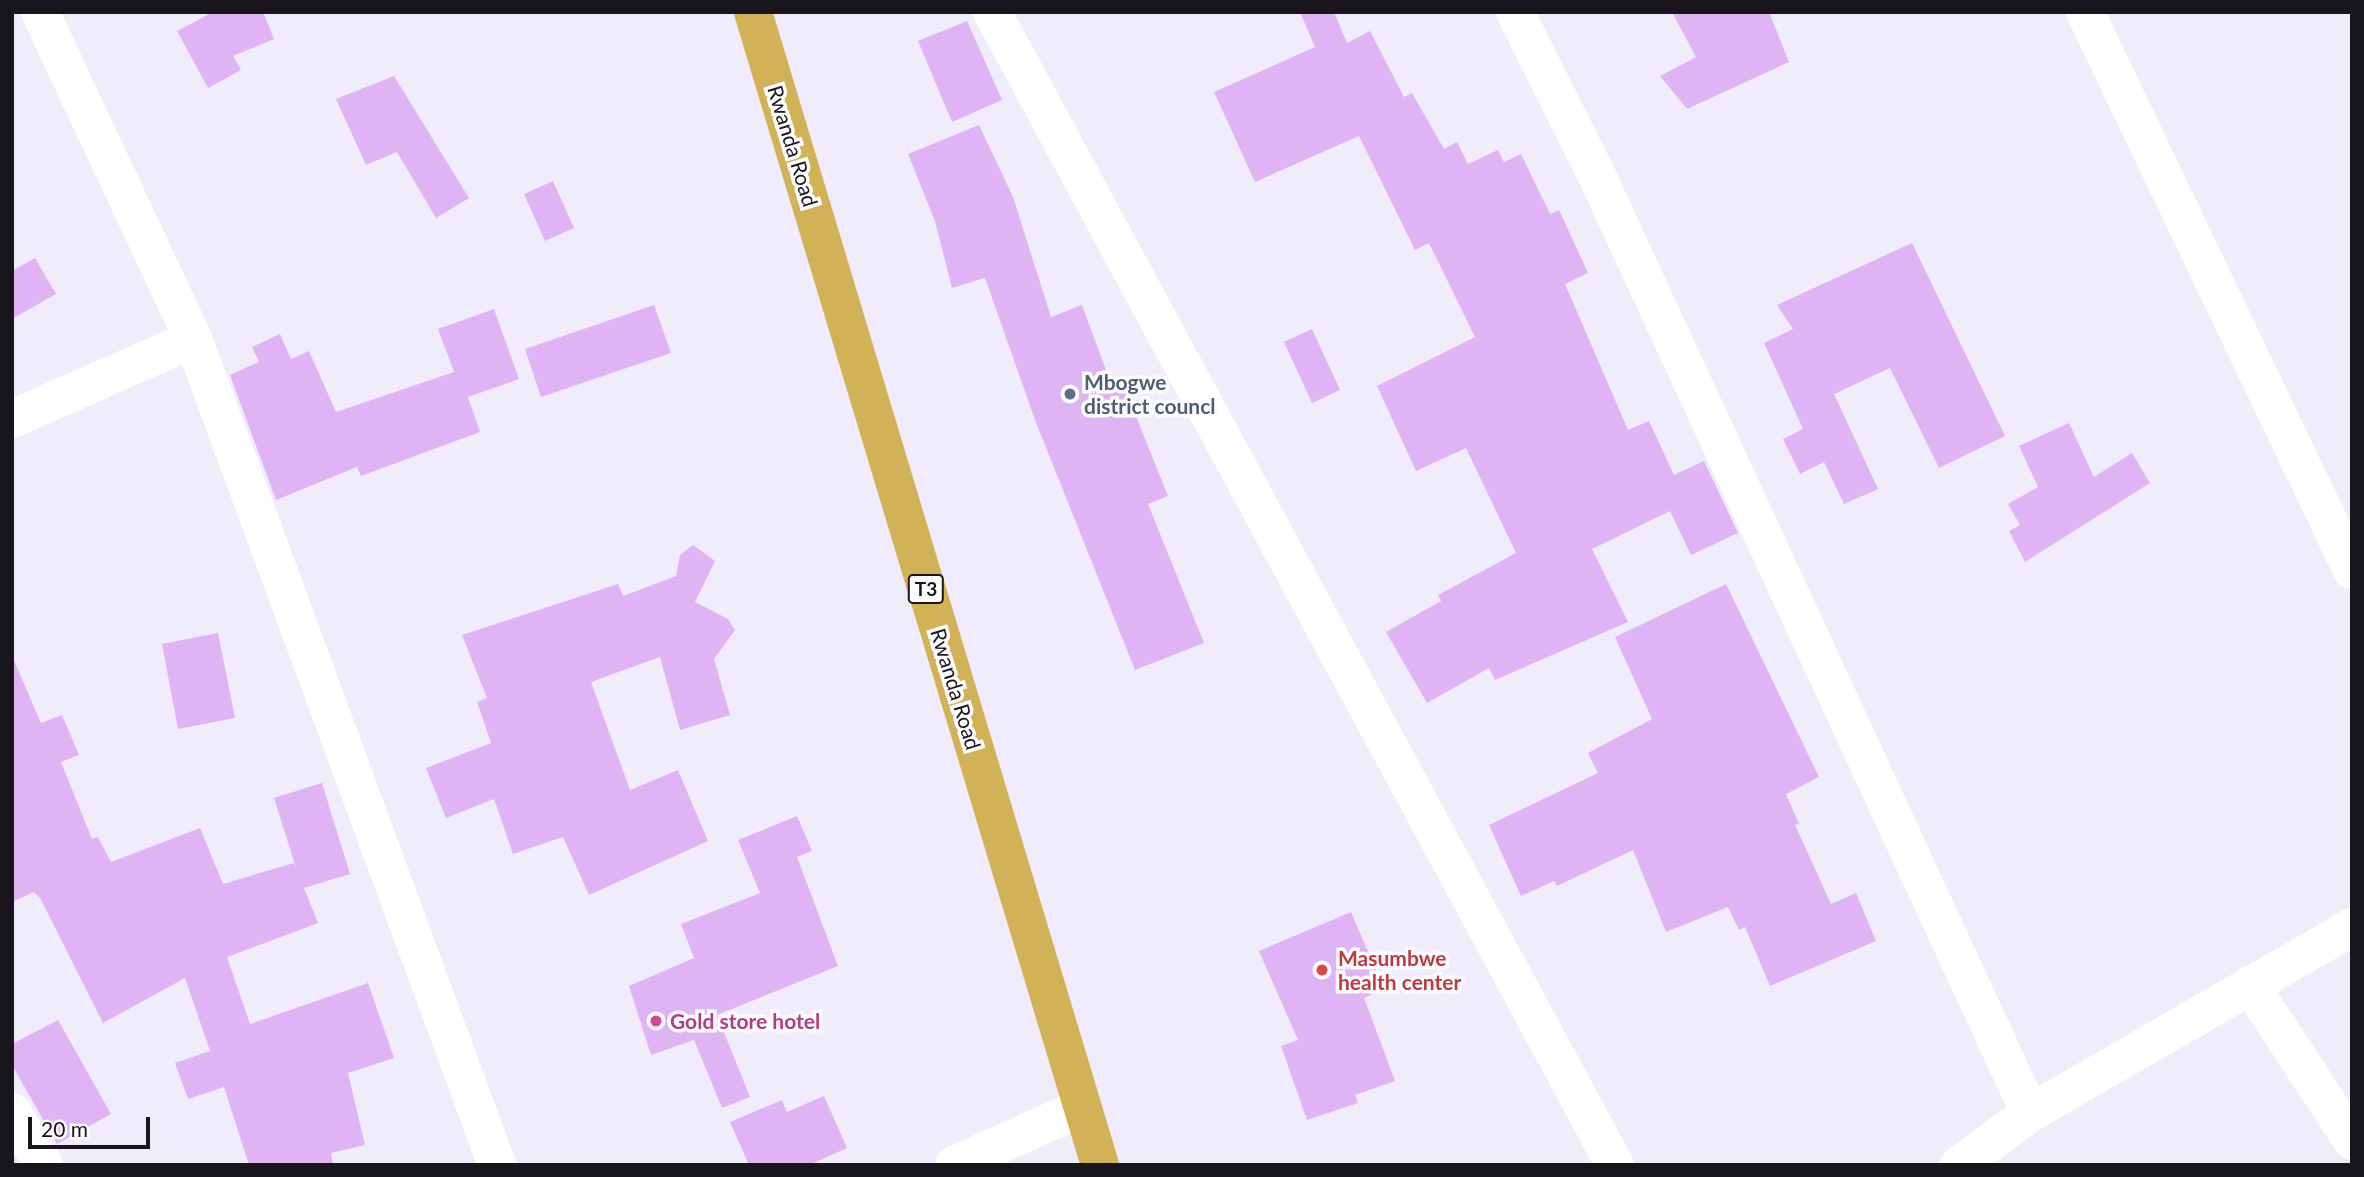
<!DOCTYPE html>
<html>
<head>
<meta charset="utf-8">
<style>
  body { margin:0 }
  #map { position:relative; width:2364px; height:1177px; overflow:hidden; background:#f1ecfc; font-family:Lato,sans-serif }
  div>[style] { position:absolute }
  .building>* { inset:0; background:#dfb4f4 }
  .minor>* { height:38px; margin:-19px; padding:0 19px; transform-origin:19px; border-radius:19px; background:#fff }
  .trunk>* { height:38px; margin:-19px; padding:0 19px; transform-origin:19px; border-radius:19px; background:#d2b257 }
  .dots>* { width:19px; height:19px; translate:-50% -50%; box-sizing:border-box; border:4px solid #fcfcfc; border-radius:50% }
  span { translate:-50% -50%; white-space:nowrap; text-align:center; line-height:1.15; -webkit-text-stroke:7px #fcfcfc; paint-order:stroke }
  .shield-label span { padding:2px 5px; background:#fcfcfc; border:2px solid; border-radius:5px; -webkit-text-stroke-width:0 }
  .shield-label { font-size:19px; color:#18151d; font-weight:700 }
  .street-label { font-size:21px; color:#18151d }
  .service-label { font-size:21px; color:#4e5e75; font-weight:700 }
  .left { translate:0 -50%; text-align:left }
  .health-label { font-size:21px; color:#be3a42; font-weight:700 }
  .hotel-label { font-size:21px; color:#b23c85; font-weight:700 }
  .frame { position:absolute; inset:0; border:14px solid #18151d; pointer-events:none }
  .scale { position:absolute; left:28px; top:1117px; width:122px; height:32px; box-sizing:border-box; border:4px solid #18151d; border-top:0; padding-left:9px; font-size:21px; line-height:24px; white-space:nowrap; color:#18151d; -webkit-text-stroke:5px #fcfcfc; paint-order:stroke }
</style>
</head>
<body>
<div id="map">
  <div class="building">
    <div style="clip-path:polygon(213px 12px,263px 12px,274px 39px,233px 56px,241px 70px,208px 88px,177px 31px)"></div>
    <div style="clip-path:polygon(1300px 12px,1334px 12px,1347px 43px,1370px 31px,1404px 97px,1412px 93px,1444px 149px,1457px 142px,1468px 164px,1498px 150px,1504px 162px,1521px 154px,1550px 214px,1559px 210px,1588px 273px,1565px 284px,1628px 430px,1649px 421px,1674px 475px,1704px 461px,1738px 533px,1691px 555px,1670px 511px,1592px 549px,1628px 622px,1495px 680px,1489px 668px,1427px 703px,1386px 632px,1441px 601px,1438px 595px,1516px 553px,1466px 448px,1416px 471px,1377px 386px,1475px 337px,1429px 243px,1415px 250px,1359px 136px,1255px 182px,1214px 92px,1315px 47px)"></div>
    <div style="clip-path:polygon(1672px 12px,1769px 12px,1789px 62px,1687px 109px,1660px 76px,1696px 57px)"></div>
    <div style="clip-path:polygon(967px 21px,1002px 100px,952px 122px,918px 41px)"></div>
    <div style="clip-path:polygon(394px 76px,469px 198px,436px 218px,397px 152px,366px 165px,336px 99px)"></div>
    <div style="clip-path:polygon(979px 125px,1013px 197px,1051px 317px,1082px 305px,1113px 389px,1123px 384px,1168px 496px,1148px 504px,1204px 643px,1135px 670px,1035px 420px,985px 278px,952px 288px,935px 221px,908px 154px)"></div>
    <div style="clip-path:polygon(553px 181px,574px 228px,545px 241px,524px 194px)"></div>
    <div style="clip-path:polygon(1912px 243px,2005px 436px,1939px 468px,1890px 368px,1834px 394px,1878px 489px,1844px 504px,1824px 462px,1800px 474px,1783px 439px,1803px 429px,1764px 343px,1793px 329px,1777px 305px)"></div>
    <div style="clip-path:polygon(35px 258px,56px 294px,12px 319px,12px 271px)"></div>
    <div style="clip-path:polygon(654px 305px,671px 353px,541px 397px,525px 349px)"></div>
    <div style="clip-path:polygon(494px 309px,519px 379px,468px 397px,480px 432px,361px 476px,357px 467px,276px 500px,230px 375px,259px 362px,252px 347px,280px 334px,291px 359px,309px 351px,336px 412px,454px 372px,438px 329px)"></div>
    <div style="clip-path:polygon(1312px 329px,1340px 390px,1312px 403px,1284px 342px)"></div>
    <div style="clip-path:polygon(2069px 423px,2094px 477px,2132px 453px,2150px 483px,2025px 562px,2009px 531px,2020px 525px,2008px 504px,2038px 487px,2019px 446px)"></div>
    <div style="clip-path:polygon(693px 545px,715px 561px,695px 602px,728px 619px,735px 630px,714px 659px,730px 715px,680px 730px,660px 657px,591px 682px,630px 790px,678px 770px,708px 841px,589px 895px,563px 837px,513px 854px,494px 799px,446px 818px,426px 768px,491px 743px,477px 702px,487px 698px,462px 635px,618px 584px,623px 596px,676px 576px,680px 555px)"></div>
    <div style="clip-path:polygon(1726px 584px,1819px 777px,1786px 794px,1799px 824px,1795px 825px,1831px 904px,1856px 893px,1876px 941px,1770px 986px,1745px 927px,1739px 930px,1728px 907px,1666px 932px,1633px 850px,1557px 886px,1554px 881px,1521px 896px,1489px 825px,1598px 773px,1588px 753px,1652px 719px,1615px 637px)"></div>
    <div style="clip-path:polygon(218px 633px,235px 718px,178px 729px,162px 644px)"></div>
    <div style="clip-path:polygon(12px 656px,41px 723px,62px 715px,79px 755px,61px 762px,92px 839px,98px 837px,111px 862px,200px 828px,223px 884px,294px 863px,296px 868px,274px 798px,322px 783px,350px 874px,304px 888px,318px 923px,227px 957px,250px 1024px,368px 983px,394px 1058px,348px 1073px,365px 1145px,331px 1153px,333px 1165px,249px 1165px,224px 1087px,188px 1099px,175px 1063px,210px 1051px,185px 978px,103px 1023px,40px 898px,34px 892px,12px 902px)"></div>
    <div style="clip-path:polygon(797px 816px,812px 851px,797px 857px,838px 966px,717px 1015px,750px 1097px,722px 1108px,694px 1040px,651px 1055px,629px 986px,694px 958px,681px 924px,760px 893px,738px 840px)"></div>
    <div style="clip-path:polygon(1351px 912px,1384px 989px,1364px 998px,1395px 1081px,1355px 1095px,1358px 1103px,1307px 1120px,1281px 1046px,1298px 1040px,1259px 951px)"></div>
    <div style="clip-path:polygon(58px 1020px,111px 1114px,57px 1144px,12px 1065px,12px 1044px)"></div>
    <div style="clip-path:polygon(824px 1096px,847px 1148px,809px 1165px,749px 1165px,730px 1122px,782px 1100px,787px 1112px)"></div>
  </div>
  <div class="minor">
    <div style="left:40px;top:12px;width:361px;rotate:64.9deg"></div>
    <div style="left:193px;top:339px;width:880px;rotate:69.79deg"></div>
    <div style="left:992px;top:12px;width:1311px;rotate:61.62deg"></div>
    <div style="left:1515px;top:12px;width:183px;rotate:63.4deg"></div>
    <div style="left:1597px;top:176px;width:1032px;rotate:65.2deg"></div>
    <div style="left:2085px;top:12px;width:619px;rotate:64.43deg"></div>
    <div style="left:12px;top:419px;width:198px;rotate:-23.8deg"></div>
    <div style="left:2250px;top:985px;width:186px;rotate:56.7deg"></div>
    <div style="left:12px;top:1112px;width:62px;rotate:58.9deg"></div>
    <div style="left:954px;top:1165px;width:139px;rotate:-24.2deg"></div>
    <div style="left:1959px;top:1165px;width:88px;rotate:-36.2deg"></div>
    <div style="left:2030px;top:1113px;width:372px;rotate:-30deg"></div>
  </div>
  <div class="trunk">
    <div style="left:753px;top:12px;width:1204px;rotate:73.25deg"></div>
  </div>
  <div class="dots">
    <div style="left:1070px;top:394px;background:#5c6f8a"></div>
    <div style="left:1322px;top:970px;background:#e0444e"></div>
    <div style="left:656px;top:1021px;background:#d1479c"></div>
  </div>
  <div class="shield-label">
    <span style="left:926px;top:589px">T3</span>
  </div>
  <div class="street-label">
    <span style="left:793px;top:146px;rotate:73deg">Rwanda Road</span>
    <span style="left:956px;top:689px;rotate:73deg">Rwanda Road</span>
  </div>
  <div class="service-label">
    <span class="left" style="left:1084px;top:394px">Mbogwe<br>district councl</span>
  </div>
  <div class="health-label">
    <span class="left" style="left:1338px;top:970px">Masumbwe<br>health center</span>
  </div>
  <div class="hotel-label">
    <span class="left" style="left:670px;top:1021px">Gold store hotel</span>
  </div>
  <div class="frame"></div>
  <div class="scale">20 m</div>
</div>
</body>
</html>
